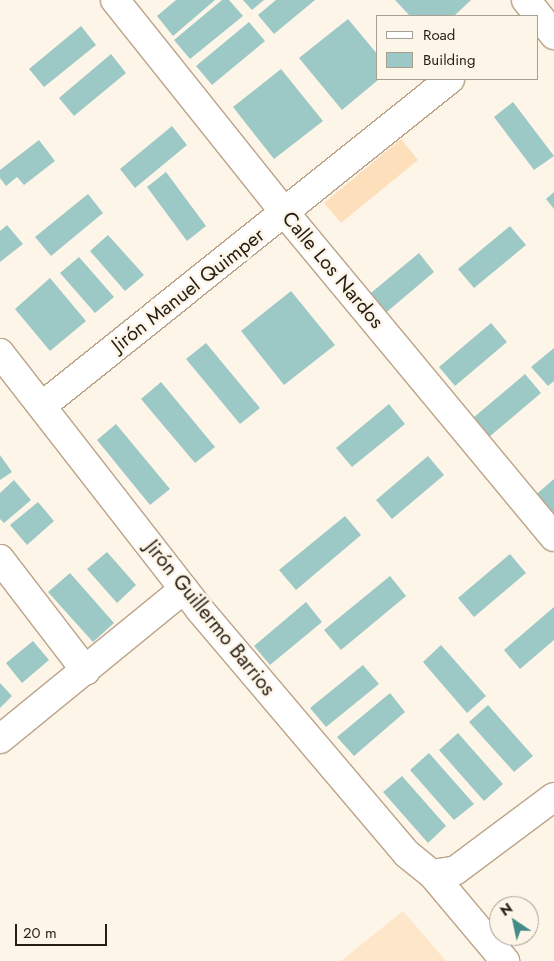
<!DOCTYPE html>
<html>
<head>
<meta charset="utf-8">
<style>
  body { margin:0 }
  #map { position:relative; width:554px; height:961px; overflow:hidden; background:#fef5e9; font-family:Jost,sans-serif }
  div>[style] { position:absolute }
  .built>* { inset:0; background:#fde6ca }
  .green>* { inset:0; background:#fddfbc }
  .building>* { inset:0; background:#9cc8c6 }
  .roads { filter:drop-shadow(1px 0 #bba489) drop-shadow(-1px 0 #bba489) drop-shadow(0 1px #bba489) drop-shadow(0 -1px #bba489) }
  .street>* { height:28px; margin:-14px; padding:0 14px; transform-origin:14px; border-radius:14px; background:#fff }
  span { translate:-50% -50%; white-space:nowrap; text-align:center; line-height:1.15; -webkit-text-stroke:5px #fef5e9; paint-order:stroke }
  .street-label { font-size:20px; color:#261d13 }
  .legend { position:absolute; left:376px; top:15px; width:162px; height:65px; box-sizing:border-box; background:#fef5e9; border:1px solid #a89f93; margin:0; padding:6px 9px; list-style:none; font-size:15px; color:#261d13 }
  .legend li { display:flex; align-items:center; gap:10px; height:25px }
  .legend b { width:25px; border:1px solid #a89f93 }
  .north { position:absolute; left:489px; top:896px; width:50px; height:50px; box-sizing:border-box; background:#fef5e9; border:1px solid #a89f93; border-radius:50%; rotate:326deg; font-size:14px; font-weight:700; line-height:20px; text-align:center; color:#261d13 }
  .north::after { content:''; display:block; margin:auto; width:18px; height:22px; background:#438b88; clip-path:polygon(50% 0,100% 100%,50% 72%,0 100%) }
  .scale { position:absolute; left:15px; top:924px; width:92px; height:22px; box-sizing:border-box; border:2px solid #261d13; border-top:0; padding-left:6px; font-size:15px; line-height:18px; white-space:nowrap; color:#261d13; -webkit-text-stroke:4px #fef5e9; paint-order:stroke }
</style>
</head>
<body>
<div id="map">
  <div class="built">
    <div style="clip-path:polygon(403px 911px,446px 961px,341px 961px)"></div>
  </div>
  <div class="green">
    <div style="clip-path:polygon(401px 139px,418px 160px,341px 223px,324px 203px)"></div>
  </div>
  <div class="building">
    <div style="clip-path:polygon(176px 0,215px 0,173px 36px,157px 16px)"></div>
    <div style="clip-path:polygon(222px 0,229px 0,243px 16px,190px 59px,174px 40px)"></div>
    <div style="clip-path:polygon(243px 0,264px 0,252px 10px)"></div>
    <div style="clip-path:polygon(276px 0,315px 0,274px 34px,258px 15px)"></div>
    <div style="clip-path:polygon(395px 0,471px 0,454px 16px,410px 16px)"></div>
    <div style="clip-path:polygon(348px 19px,378px 55px,378px 80px,342px 110px,299px 58px)"></div>
    <div style="clip-path:polygon(249px 22px,265px 41px,212px 85px,196px 66px)"></div>
    <div style="clip-path:polygon(81px 26px,96px 45px,44px 87px,29px 69px)"></div>
    <div style="clip-path:polygon(111px 54px,126px 73px,74px 116px,59px 98px)"></div>
    <div style="clip-path:polygon(281px 69px,323px 121px,274px 159px,233px 107px)"></div>
    <div style="clip-path:polygon(513px 102px,554px 156px,534px 170px,494px 117px)"></div>
    <div style="clip-path:polygon(172px 126px,187px 145px,135px 188px,120px 169px)"></div>
    <div style="clip-path:polygon(39px 140px,55px 161px,24px 185px,17px 177px,6px 186px,0 178px,0 170px)"></div>
    <div style="clip-path:polygon(166px 172px,206px 226px,187px 241px,147px 187px)"></div>
    <div style="clip-path:polygon(554px 192px,554px 209px,546px 199px)"></div>
    <div style="clip-path:polygon(88px 194px,103px 213px,51px 256px,35px 237px)"></div>
    <div style="clip-path:polygon(7px 225px,23px 244px,0 262px,0 231px)"></div>
    <div style="clip-path:polygon(510px 226px,526px 245px,474px 288px,458px 269px)"></div>
    <div style="clip-path:polygon(108px 235px,144px 275px,125px 291px,90px 251px)"></div>
    <div style="clip-path:polygon(419px 253px,434px 272px,382px 316px,366px 297px)"></div>
    <div style="clip-path:polygon(79px 257px,114px 297px,95px 313px,60px 273px)"></div>
    <div style="clip-path:polygon(50px 278px,86px 321px,50px 351px,15px 309px)"></div>
    <div style="clip-path:polygon(291px 291px,335px 345px,284px 385px,241px 331px)"></div>
    <div style="clip-path:polygon(491px 323px,507px 342px,455px 386px,439px 367px)"></div>
    <div style="clip-path:polygon(206px 343px,260px 408px,240px 424px,186px 359px)"></div>
    <div style="clip-path:polygon(554px 348px,554px 381px,548px 386px,531px 367px)"></div>
    <div style="clip-path:polygon(525px 374px,541px 393px,489px 437px,473px 418px)"></div>
    <div style="clip-path:polygon(161px 382px,215px 447px,195px 463px,141px 399px)"></div>
    <div style="clip-path:polygon(389px 404px,405px 424px,352px 467px,336px 448px)"></div>
    <div style="clip-path:polygon(116px 424px,170px 489px,150px 505px,97px 440px)"></div>
    <div style="clip-path:polygon(0 455px,12px 472px,0 480px)"></div>
    <div style="clip-path:polygon(428px 456px,444px 475px,392px 519px,376px 500px)"></div>
    <div style="clip-path:polygon(554px 479px,554px 512px,548px 517px,532px 498px)"></div>
    <div style="clip-path:polygon(14px 480px,31px 500px,4px 523px,0 519px,0 493px)"></div>
    <div style="clip-path:polygon(38px 502px,54px 521px,27px 545px,10px 525px)"></div>
    <div style="clip-path:polygon(345px 516px,361px 535px,296px 590px,279px 570px)"></div>
    <div style="clip-path:polygon(107px 552px,136px 585px,117px 603px,87px 569px)"></div>
    <div style="clip-path:polygon(510px 554px,526px 573px,474px 617px,458px 598px)"></div>
    <div style="clip-path:polygon(70px 573px,114px 623px,93px 642px,48px 592px)"></div>
    <div style="clip-path:polygon(390px 576px,406px 596px,341px 650px,324px 630px)"></div>
    <div style="clip-path:polygon(306px 602px,322px 622px,270px 665px,254px 646px)"></div>
    <div style="clip-path:polygon(554px 607px,554px 640px,520px 669px,504px 650px)"></div>
    <div style="clip-path:polygon(33px 641px,49px 660px,22px 683px,6px 663px)"></div>
    <div style="clip-path:polygon(441px 645px,486px 696px,467px 713px,423px 662px)"></div>
    <div style="clip-path:polygon(363px 665px,379px 684px,326px 727px,310px 708px)"></div>
    <div style="clip-path:polygon(0 683px,12px 696px,0 708px)"></div>
    <div style="clip-path:polygon(390px 693px,405px 712px,354px 756px,337px 737px)"></div>
    <div style="clip-path:polygon(488px 705px,533px 756px,514px 772px,469px 722px)"></div>
    <div style="clip-path:polygon(458px 733px,503px 784px,484px 801px,439px 750px)"></div>
    <div style="clip-path:polygon(429px 753px,474px 804px,454px 820px,410px 770px)"></div>
    <div style="clip-path:polygon(402px 776px,446px 826px,428px 843px,383px 792px)"></div>
  </div>
  <div class="roads">
    <div class="street">
      <div style="left:115px;top:0;width:273px;rotate:51.4deg"></div>
      <div style="left:285px;top:213px;width:421px;rotate:50.3deg"></div>
      <div style="left:526px;top:0;width:45px;rotate:51.3deg"></div>
      <div style="left:0;top:353px;width:326px;rotate:52.1deg"></div>
      <div style="left:200px;top:610px;width:320px;rotate:49.7deg"></div>
      <div style="left:407px;top:854px;width:32px;rotate:39deg"></div>
      <div style="left:432px;top:874px;width:114px;rotate:50deg"></div>
      <div style="left:42px;top:406px;width:523px;rotate:-38.71deg"></div>
      <div style="left:0;top:559px;width:141px;rotate:52.5deg"></div>
      <div style="left:0;top:739px;width:237px;rotate:-39.2deg"></div>
      <div style="left:432px;top:874px;width:24px;rotate:-9deg"></div>
      <div style="left:456px;top:870px;width:122px;rotate:-36.7deg"></div>
    </div>
  </div>
  <div class="street-label">
    <span style="left:333px;top:270px;rotate:50deg">Calle Los Nardos</span>
    <span style="left:188px;top:290px;rotate:-38deg">Jirón Manuel Quimper</span>
    <span style="left:210px;top:618px;rotate:51deg">Jirón Guillermo Barrios</span>
  </div>
  <ul class="legend">
  <li><b style="height:6px;background:#fff"></b>Road</li>
  <li><b style="height:14px;background:#9cc8c6"></b>Building</li>
  </ul>
  <div class="north">N</div>
  <div class="scale">20 m</div>
</div>
</body>
</html>
